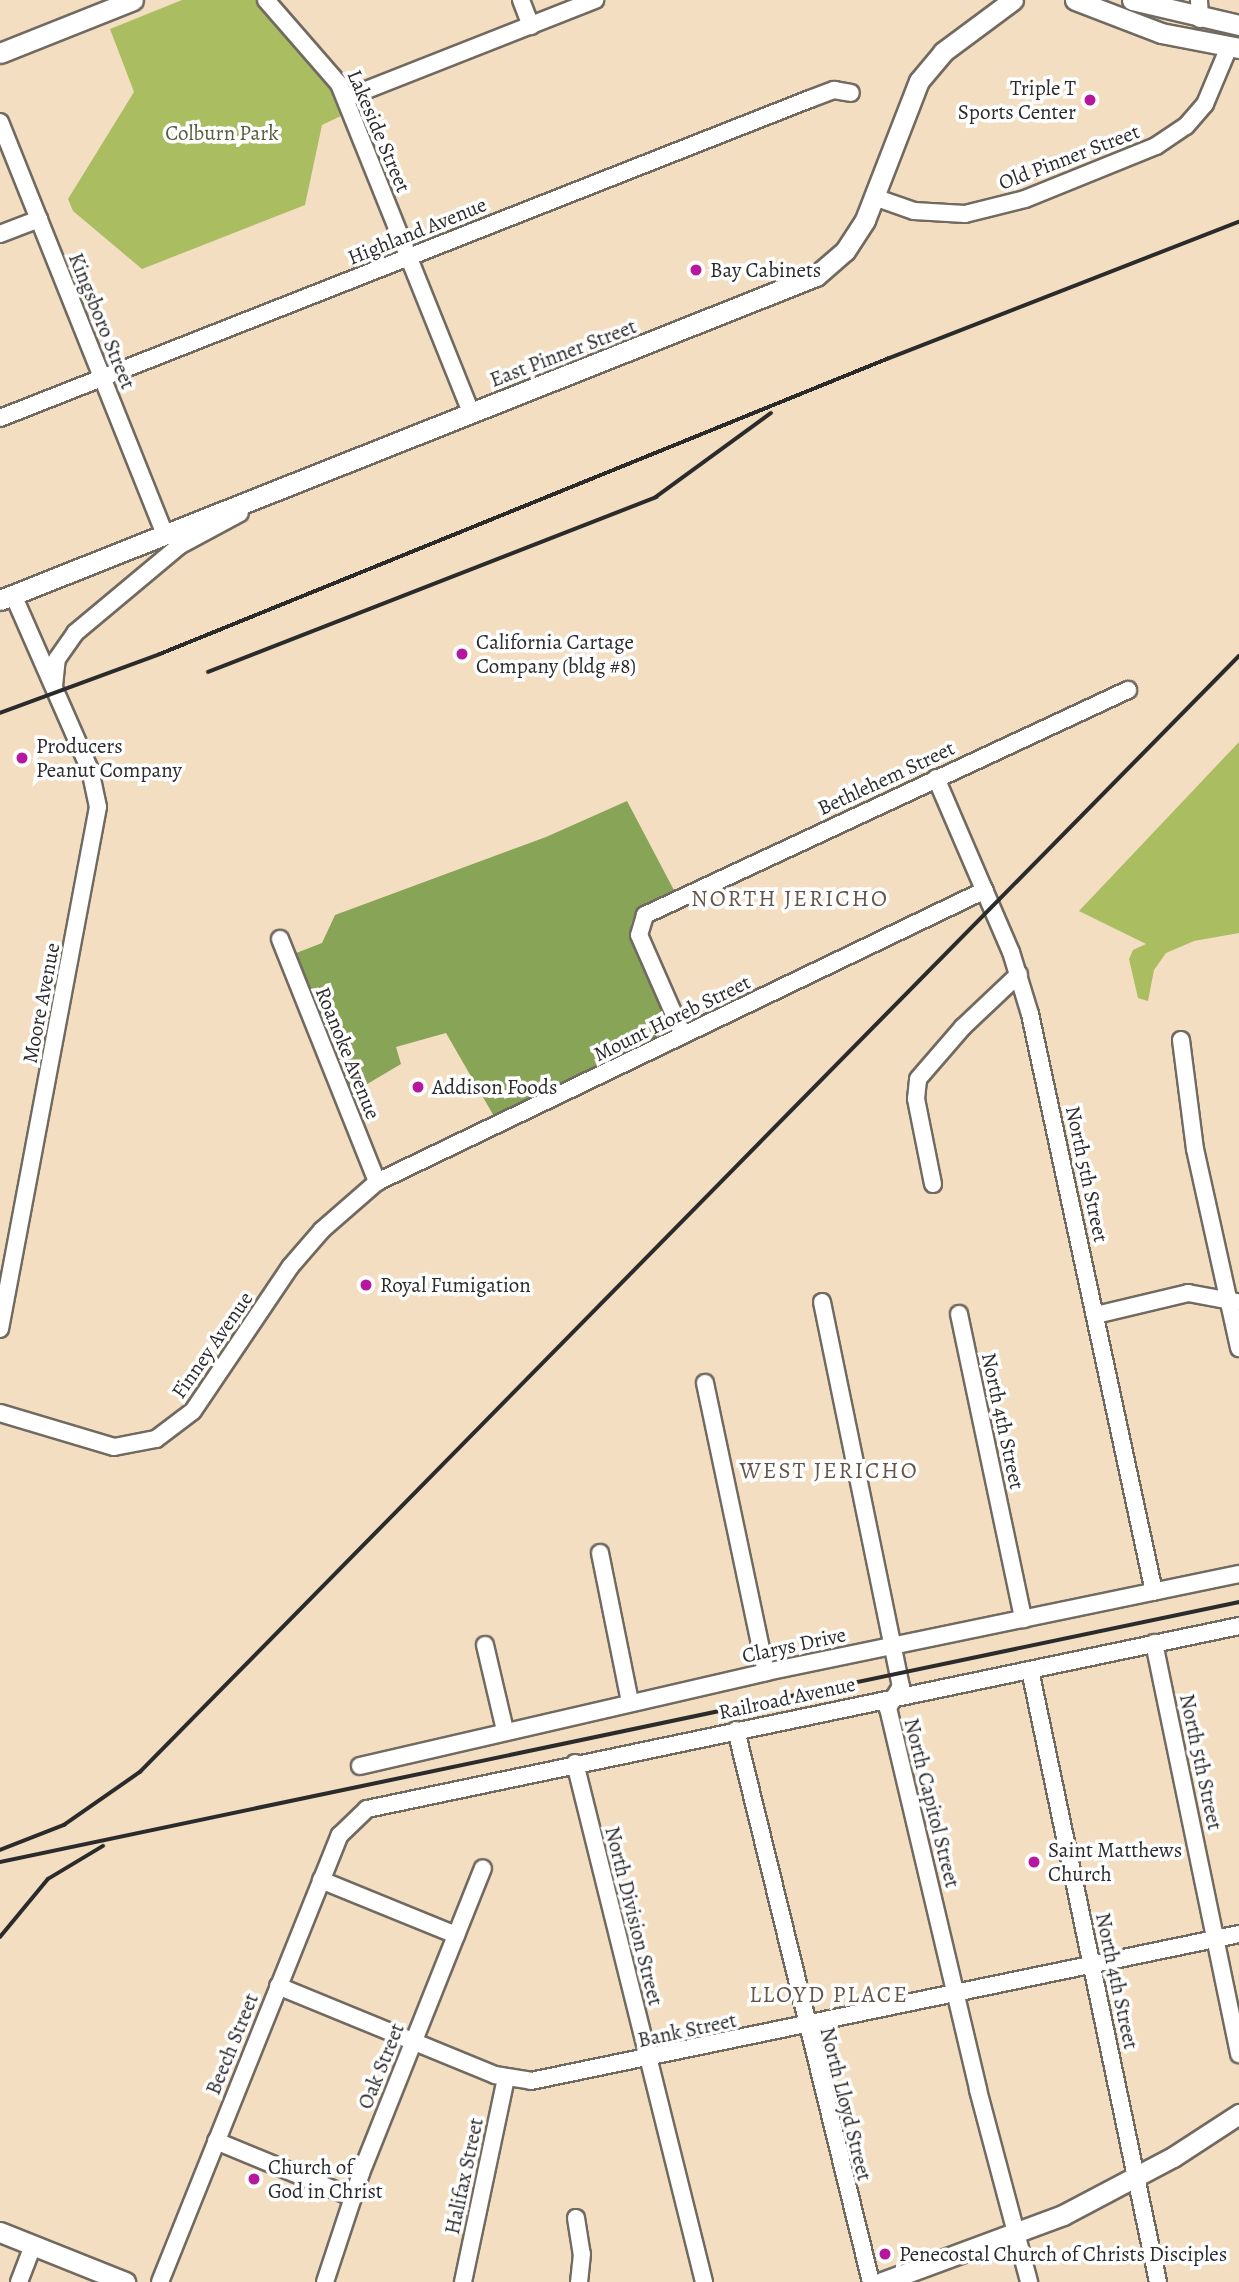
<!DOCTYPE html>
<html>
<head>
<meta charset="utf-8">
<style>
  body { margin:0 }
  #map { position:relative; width:1239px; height:2282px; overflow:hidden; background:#f3dec2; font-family:Alegreya,serif }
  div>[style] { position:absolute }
  .green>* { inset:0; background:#abbd61 }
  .forest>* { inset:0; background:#88a457 }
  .roads { filter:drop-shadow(2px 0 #716a60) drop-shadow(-2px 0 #716a60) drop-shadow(0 2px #716a60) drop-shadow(0 -2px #716a60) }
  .minor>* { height:16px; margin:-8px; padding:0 8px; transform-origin:8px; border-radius:8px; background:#fff }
  .major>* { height:19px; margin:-9.5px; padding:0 9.5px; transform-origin:9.5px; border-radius:9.5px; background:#fff }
  .rail>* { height:3.5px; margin:-1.75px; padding:0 1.75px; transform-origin:1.75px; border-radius:1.75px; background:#2b2b2b }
  .dots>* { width:19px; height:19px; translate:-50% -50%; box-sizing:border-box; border:4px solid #fff; border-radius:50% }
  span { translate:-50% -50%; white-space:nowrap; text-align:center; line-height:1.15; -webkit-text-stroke:7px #fff; paint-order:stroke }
  .poi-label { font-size:21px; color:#2b2b2b }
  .right { translate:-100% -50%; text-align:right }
  .left { translate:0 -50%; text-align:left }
  .street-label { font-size:21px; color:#2b2b2b }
  .park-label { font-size:21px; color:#585e3e }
  .neighbourhood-label { font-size:23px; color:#655549; letter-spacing:2px }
</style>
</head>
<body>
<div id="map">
  <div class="green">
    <div style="clip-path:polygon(182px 0,257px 0,332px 83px,343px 115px,322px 125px,305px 205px,142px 269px,73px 211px,68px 199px,134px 92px,110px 29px)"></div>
    <div style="clip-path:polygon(1239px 742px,1239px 933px,1194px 941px,1166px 953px,1154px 970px,1148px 1001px,1138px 998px,1129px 959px,1133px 950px,1146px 944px,1079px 911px)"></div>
  </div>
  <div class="forest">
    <div style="clip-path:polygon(627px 801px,676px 894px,636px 911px,631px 925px,675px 1035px,495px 1118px,446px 1033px,396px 1047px,401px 1064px,347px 1096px,291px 955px,322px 943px,335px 915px,546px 837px)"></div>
  </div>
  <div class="roads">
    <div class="minor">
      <div style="left:266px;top:0;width:111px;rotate:49deg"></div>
      <div style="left:339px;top:84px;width:354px;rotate:68.1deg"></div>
      <div style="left:521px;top:0;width:28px;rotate:69deg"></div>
      <div style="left:1199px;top:0;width:19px;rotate:87deg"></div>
      <div style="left:346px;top:98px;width:268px;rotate:-21.5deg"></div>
      <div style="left:0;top:122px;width:445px;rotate:68.2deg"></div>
      <div style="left:874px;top:197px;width:42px;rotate:19.3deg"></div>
      <div style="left:914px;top:211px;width:51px;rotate:3.4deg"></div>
      <div style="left:965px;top:214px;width:62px;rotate:-14deg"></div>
      <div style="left:1025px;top:199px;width:141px;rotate:-22deg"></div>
      <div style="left:1156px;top:146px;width:36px;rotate:-34deg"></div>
      <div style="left:1186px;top:126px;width:29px;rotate:-49deg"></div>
      <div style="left:1205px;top:104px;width:62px;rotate:-67.2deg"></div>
      <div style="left:0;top:234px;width:42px;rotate:-21deg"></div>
      <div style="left:0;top:418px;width:871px;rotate:-21.5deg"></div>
      <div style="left:810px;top:99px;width:26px;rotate:-21deg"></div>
      <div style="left:834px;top:90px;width:17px;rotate:10deg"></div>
      <div style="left:54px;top:686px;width:27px;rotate:-84deg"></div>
      <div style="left:57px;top:659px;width:32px;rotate:-55deg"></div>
      <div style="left:75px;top:633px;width:136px;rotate:-39.9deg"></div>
      <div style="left:179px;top:546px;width:69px;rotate:-28.4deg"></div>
      <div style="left:936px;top:778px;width:189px;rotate:66.7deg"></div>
      <div style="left:1011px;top:952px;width:65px;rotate:73deg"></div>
      <div style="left:1030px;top:1014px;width:591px;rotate:77.89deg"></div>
      <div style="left:280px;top:939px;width:262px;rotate:68.2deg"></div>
      <div style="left:683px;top:1035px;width:109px;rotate:-113.7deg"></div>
      <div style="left:639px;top:935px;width:21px;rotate:-73deg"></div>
      <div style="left:645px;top:915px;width:533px;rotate:-24.98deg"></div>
      <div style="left:1181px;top:1040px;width:110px;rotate:82.7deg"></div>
      <div style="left:1195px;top:1149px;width:204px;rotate:77.5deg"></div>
      <div style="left:933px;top:1184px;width:87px;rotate:-101.3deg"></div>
      <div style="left:916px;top:1099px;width:20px;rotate:-84deg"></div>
      <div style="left:918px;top:1079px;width:69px;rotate:-49.1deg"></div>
      <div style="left:963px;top:1027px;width:77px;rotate:-43.4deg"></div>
      <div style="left:822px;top:1302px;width:392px;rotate:78.4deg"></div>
      <div style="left:901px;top:1686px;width:26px;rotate:121deg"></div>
      <div style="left:888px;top:1708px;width:392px;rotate:76.7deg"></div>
      <div style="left:978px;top:2090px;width:199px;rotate:75.1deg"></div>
      <div style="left:959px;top:1314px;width:312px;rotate:78.1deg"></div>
      <div style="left:1096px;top:1315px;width:95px;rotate:-13.4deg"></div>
      <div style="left:1188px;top:1293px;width:50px;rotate:10.4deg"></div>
      <div style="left:0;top:1329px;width:531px;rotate:-79.37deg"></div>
      <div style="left:98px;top:807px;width:38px;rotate:-102deg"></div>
      <div style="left:90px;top:770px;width:191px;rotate:-113.7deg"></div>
      <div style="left:705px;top:1383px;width:295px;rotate:78.1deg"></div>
      <div style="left:0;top:1413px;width:119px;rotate:16.6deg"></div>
      <div style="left:114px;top:1447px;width:43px;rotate:-10.8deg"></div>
      <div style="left:156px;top:1439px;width:46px;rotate:-37.1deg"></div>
      <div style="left:193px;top:1411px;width:174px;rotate:-56deg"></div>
      <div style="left:290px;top:1267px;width:49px;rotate:-49.1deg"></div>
      <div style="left:322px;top:1230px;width:73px;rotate:-41.1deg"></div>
      <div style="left:377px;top:1182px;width:674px;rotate:-25.65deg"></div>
      <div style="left:600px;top:1553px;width:152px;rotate:78.6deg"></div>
      <div style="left:1154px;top:1643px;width:420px;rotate:78.3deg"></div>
      <div style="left:485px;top:1645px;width:87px;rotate:76.8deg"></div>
      <div style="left:1030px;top:1670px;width:625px;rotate:78.19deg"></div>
      <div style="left:736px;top:1730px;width:568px;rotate:76.26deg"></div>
      <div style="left:575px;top:1763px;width:535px;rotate:76.04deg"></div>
      <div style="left:360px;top:1766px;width:417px;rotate:-13deg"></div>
      <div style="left:766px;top:1672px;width:483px;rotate:-11.7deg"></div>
      <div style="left:321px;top:1880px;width:146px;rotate:22.2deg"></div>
      <div style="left:278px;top:1986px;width:235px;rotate:22.3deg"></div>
      <div style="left:495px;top:2075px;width:36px;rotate:9deg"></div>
      <div style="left:531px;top:2081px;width:723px;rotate:-11.73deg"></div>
      <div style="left:216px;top:2141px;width:147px;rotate:22.4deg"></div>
      <div style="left:576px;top:2218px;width:36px;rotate:81deg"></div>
      <div style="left:582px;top:2254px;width:28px;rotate:96deg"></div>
      <div style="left:19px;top:2282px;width:40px;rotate:-69deg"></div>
      <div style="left:160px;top:2282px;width:482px;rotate:-68.1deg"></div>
      <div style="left:340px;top:1835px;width:37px;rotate:-44deg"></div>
      <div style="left:367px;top:1809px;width:891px;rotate:-11.85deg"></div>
      <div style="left:325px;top:2282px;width:115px;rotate:-71.7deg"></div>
      <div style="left:361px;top:2173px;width:328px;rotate:-68.2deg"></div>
      <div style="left:463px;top:2282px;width:208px;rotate:-78.1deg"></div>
    </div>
    <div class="major">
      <div style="left:1075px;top:0;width:92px;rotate:21deg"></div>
      <div style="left:1161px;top:33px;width:79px;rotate:10.9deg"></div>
      <div style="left:1132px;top:0;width:110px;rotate:13.2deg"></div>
      <div style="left:0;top:53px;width:143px;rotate:-21.7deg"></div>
      <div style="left:0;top:600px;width:878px;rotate:-21.66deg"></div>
      <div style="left:816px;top:276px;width:38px;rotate:-41deg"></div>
      <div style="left:845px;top:251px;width:37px;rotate:-57deg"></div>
      <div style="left:865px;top:220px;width:149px;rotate:-68.8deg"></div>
      <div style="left:919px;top:81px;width:38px;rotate:-50deg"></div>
      <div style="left:943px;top:52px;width:87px;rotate:-36.6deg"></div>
      <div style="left:0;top:2232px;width:135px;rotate:21.8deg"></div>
      <div style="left:882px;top:2282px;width:193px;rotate:-20.3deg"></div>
      <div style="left:1063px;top:2215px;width:124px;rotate:-27.8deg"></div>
      <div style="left:1173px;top:2157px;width:79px;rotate:-33.1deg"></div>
    </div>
  </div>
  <div class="rail">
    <div style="left:208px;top:672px;width:481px;rotate:-21.3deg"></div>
    <div style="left:656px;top:497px;width:142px;rotate:-36.1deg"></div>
    <div style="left:0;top:713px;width:171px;rotate:-20.2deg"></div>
    <div style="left:160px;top:654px;width:785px;rotate:-22.09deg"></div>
    <div style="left:887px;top:359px;width:378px;rotate:-21.3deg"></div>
    <div style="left:0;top:1850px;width:69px;rotate:-21.3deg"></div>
    <div style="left:64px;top:1825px;width:93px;rotate:-34.9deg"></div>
    <div style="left:140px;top:1772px;width:1566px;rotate:-45.44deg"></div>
    <div style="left:0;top:1862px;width:1266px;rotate:-11.85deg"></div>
    <div style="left:0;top:1937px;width:75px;rotate:-50.4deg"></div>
    <div style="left:48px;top:1879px;width:64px;rotate:-31deg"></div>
  </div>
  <div class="dots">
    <div style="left:1090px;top:100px;background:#b5179e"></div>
    <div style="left:696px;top:270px;background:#b5179e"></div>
    <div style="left:462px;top:654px;background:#b5179e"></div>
    <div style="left:22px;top:758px;background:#b5179e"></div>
    <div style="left:418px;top:1087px;background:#b5179e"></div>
    <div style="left:366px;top:1285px;background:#b5179e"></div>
    <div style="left:1034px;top:1862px;background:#b5179e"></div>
    <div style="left:254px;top:2179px;background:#b5179e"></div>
    <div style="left:885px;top:2254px;background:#b5179e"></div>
  </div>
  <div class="poi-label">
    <span class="right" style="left:1076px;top:100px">Triple T<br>Sports Center</span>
    <span class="left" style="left:710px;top:270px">Bay Cabinets</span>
    <span class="left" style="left:476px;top:654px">California Cartage<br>Company (bldg #8)</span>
    <span class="left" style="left:36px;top:758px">Producers<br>Peanut Company</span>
    <span class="left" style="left:432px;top:1087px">Addison Foods</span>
    <span class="left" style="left:380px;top:1285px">Royal Fumigation</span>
    <span class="left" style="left:1048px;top:1862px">Saint Matthews<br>Church</span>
    <span class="left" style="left:268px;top:2179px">Church of<br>God in Christ</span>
    <span class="left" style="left:899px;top:2254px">Penecostal Church of Christs Disciples</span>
  </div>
  <div class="street-label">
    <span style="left:379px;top:131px;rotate:67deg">Lakeside Street</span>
    <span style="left:1069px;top:157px;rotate:-21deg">Old Pinner Street</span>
    <span style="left:417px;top:231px;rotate:-22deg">Highland Avenue</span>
    <span style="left:102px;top:321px;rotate:68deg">Kingsboro Street</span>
    <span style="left:563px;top:353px;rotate:-21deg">East Pinner Street</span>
    <span style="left:886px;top:778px;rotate:-25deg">Bethlehem Street</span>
    <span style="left:41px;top:1003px;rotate:-79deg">Moore Avenue</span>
    <span style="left:672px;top:1018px;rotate:-26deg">Mount Horeb Street</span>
    <span style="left:348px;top:1053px;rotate:68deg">Roanoke Avenue</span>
    <span style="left:1087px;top:1174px;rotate:78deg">North 5th Street</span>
    <span style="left:212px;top:1345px;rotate:-55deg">Finney Avenue</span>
    <span style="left:1003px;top:1421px;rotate:78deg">North 4th Street</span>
    <span style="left:794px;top:1645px;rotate:-12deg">Clarys Drive</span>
    <span style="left:787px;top:1698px;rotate:-12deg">Railroad Avenue</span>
    <span style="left:1201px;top:1762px;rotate:78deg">North 5th Street</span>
    <span style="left:932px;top:1803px;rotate:76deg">North Capitol Street</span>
    <span style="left:634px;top:1916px;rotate:76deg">North Division Street</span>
    <span style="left:1117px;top:1981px;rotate:78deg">North 4th Street</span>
    <span style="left:687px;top:2030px;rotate:-12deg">Bank Street</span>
    <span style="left:232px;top:2044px;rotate:-68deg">Beech Street</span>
    <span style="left:381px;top:2066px;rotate:-68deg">Oak Street</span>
    <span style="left:846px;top:2104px;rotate:76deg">North Lloyd Street</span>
    <span style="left:464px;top:2176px;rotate:-78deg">Halifax Street</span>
  </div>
  <div class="park-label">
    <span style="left:222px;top:133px">Colburn Park</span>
  </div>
  <div class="neighbourhood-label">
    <span style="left:790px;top:899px">NORTH JERICHO</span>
    <span style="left:829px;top:1471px">WEST JERICHO</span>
    <span style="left:829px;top:1995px">LLOYD PLACE</span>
  </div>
</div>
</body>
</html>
